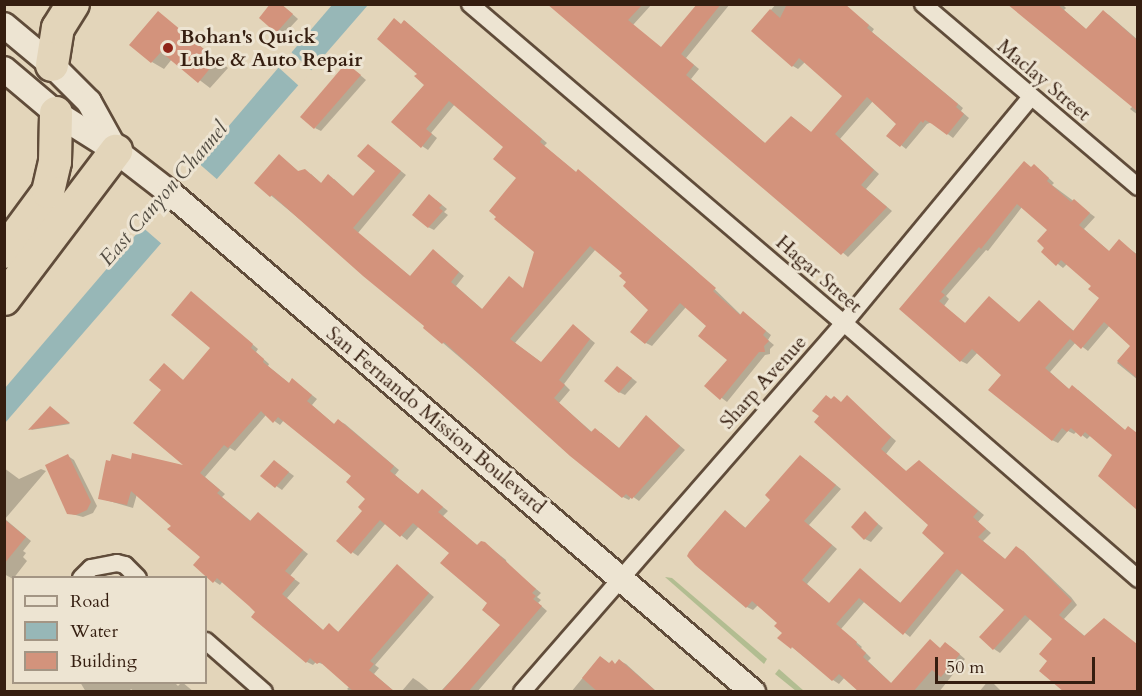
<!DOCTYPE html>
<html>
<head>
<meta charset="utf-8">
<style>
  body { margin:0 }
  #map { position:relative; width:1142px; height:696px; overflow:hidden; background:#e3d5ba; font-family:Cardo,serif }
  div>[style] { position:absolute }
  .green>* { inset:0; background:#b2bd91 }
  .water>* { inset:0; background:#97b7b7 }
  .pier>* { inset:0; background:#e3d5ba }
  .shadow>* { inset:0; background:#0003 }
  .building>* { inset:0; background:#d3937c }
  .roads { filter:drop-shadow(2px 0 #604c3a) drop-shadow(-2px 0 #604c3a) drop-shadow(0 2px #604c3a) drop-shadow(0 -2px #604c3a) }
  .minor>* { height:16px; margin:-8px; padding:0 8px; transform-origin:8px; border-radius:8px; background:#ede4d2 }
  .secondary>* { height:24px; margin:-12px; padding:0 12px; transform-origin:12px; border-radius:12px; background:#ede4d2 }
  .motorway>* { height:32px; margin:-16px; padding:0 16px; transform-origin:16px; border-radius:16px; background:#e3d5ba }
  .dots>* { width:16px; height:16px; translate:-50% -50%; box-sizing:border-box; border:3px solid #ede4d2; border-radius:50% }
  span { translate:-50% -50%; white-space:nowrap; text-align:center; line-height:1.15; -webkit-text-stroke:6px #ede4d2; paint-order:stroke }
  .poi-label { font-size:20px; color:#351e10; font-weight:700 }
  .left { translate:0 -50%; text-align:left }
  .street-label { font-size:20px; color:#351e10 }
  .water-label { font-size:21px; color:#524c42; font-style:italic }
  .frame { position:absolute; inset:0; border:6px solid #351e10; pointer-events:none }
  .legend { position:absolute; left:12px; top:576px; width:195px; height:108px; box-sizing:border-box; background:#ede4d2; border:2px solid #a39584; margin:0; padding:8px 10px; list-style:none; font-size:18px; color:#351e10 }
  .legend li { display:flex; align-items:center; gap:12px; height:30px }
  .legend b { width:30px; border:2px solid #a39584 }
  .scale { position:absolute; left:935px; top:657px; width:160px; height:27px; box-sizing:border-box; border:3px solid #351e10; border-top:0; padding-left:8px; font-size:18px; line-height:21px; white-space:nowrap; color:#351e10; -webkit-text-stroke:4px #ede4d2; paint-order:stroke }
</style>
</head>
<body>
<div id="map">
  <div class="green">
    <div style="clip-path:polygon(665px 577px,672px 578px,767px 659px,764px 664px)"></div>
    <div style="clip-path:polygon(779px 669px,804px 691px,796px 691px,775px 674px)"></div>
  </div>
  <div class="water">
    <div style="clip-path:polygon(332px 5px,368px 5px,5px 423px,5px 388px)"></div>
  </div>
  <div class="pier">
    <div style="clip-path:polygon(290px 51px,312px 71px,299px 86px,277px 66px)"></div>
    <div style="clip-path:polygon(196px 161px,219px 181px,163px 245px,140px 225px)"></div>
  </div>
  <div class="shadow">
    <div style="clip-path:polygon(281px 4px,298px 19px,283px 35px,261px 18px)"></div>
    <div style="clip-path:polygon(549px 4px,652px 4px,633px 25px,662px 49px,700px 4px,730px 4px,686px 58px,699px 69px,691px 79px,766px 144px,792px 117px,812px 133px,844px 96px,805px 62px,798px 69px,793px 66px,753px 31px,776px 4px,837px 4px,859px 17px,874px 29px,872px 32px,963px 108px,961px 111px,969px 118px,953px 138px,932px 122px,927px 124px,906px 149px,901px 145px,899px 123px,873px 101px,840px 139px,879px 174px,866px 189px,892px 211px,848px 257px)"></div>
    <div style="clip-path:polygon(1009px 4px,1062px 4px,1066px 8px,1064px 10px,1087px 30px,1103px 12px,1109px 15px,1138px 40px,1138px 115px,1130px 109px,1133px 106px)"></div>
    <div style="clip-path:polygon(158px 13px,228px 68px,210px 88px,172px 59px,164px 69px,152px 62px)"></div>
    <div style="clip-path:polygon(405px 21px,547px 143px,544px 146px,577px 173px,584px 175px,692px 267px,742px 316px,749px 317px,771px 335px,768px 340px,774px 345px,770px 349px,770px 354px,765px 355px,727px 402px,706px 386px,729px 359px,708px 326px,686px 307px,652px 346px,646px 343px,650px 310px,624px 273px,596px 249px,515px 343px,542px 363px,579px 330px,595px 343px,564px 384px,570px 390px,559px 403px,593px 433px,601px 433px,620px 449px,646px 417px,685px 450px,639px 501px,632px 496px,629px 500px,623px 497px,443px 343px,427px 325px,256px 183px,285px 160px,299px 172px,311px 174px,322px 184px,334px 179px,354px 197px,377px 171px,369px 146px,406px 175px,358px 233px,411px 277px,439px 255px,464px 276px,456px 286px,483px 310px,524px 289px,536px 252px,518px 178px,505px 147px,455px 104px,431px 133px,437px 138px,428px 150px,422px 146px,426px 85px,419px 73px,402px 25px)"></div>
    <div style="clip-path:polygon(352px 68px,366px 80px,321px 131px,315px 128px)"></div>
    <div style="clip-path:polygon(evenodd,1032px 168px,1040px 170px,1054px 183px,1052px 185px,1095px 217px,1084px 229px,1110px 252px,1119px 241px,1138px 255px,1138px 380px,1117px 363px,1132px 346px,1110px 325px,1088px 351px,1076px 342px,1050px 372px,1070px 390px,1078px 390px,1126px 431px,1138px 434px,1138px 508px,1100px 476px,1114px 455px,1091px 435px,1087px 439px,1077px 431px,1074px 434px,1068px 431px,1058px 443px,1052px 440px,1003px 374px,978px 352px,967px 364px,961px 361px,901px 308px,1032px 168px,1022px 207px,1049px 229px,1047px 247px,1043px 252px,1063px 268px,1067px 264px,1093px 286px,1101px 298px,1074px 331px,1039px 302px,1020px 323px,989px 298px,966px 324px,944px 306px,949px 299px,946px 296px,986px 250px,988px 251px,1022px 207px)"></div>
    <div style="clip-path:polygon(436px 200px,447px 209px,444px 212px,448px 215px,434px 230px,428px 227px)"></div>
    <div style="clip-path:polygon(192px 293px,258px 349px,256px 352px,269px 364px,268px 366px,290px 384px,298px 384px,317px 399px,312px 405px,335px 425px,339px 421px,345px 424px,399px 470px,395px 475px,419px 495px,428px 495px,448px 511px,443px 516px,478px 546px,484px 544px,491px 548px,506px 560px,507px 565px,541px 593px,537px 597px,541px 600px,538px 603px,547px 611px,477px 692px,440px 692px,503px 625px,489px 603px,451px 553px,419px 526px,407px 540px,386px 523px,358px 556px,352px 552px,367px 499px,353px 476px,284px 420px,280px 425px,266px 415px,235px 451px,230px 448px,205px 477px,225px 494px,222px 497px,252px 522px,258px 514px,308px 554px,290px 576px,300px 583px,287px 598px,324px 631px,329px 625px,340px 633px,397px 566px,434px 597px,375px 665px,379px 668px,374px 674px,395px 692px,351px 692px,347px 689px,350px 686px,326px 665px,316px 662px,313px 665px,307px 662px,253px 617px,258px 612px,223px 581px,220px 585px,214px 581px,202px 557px,173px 525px,137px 494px,133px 508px,99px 498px,189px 468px,163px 390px,164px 365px,184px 381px,212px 348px)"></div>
    <div style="clip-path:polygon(623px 371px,637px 382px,625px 395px,619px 392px)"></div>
    <div style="clip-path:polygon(847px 397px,896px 441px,886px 454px,907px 472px,925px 466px,984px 515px,978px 522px,991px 533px,983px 541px,1006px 560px,1023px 551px,1071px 597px,1077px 605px,1064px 619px,1086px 637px,1110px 623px,1138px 648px,1138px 692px,1066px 692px,1049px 661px,1054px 639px,1031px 618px,1000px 653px,994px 649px,981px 637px,1006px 610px,963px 572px,910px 637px,865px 601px,841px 629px,862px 647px,861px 648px,871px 658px,868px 661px,892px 684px,930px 641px,941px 649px,946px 644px,951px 647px,965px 659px,939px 692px,861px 692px,845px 677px,839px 684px,833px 680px,792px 647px,779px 622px,758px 605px,753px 610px,747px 607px,689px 556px,731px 516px,747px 529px,806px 460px,841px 489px,809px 525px,837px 549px,807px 584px,830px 604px,860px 570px,902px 604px,946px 553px,931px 525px,832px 400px,842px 403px)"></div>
    <div style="clip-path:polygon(50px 407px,70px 424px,31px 430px)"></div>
    <div style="clip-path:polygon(68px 456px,74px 460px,97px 506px,93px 513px,83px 517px,68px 513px)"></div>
    <div style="clip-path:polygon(274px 461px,294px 476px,282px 490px,262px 476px)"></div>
    <div style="clip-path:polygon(4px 468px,19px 479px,41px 469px,46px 471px,5px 519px,31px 541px,23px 551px,26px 553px,23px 557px,27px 561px,13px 579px,4px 574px)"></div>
    <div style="clip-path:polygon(865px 513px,883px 528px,871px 542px,865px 539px)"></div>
    <div style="clip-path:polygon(600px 657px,610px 664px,616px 665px,620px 661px,626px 664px,657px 692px,571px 692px)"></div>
    <div style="clip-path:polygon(413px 678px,419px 682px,431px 692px,401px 692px)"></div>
    <div style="clip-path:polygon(988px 681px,994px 684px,1002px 692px,979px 692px)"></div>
    <div style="clip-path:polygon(80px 682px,174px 682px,178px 686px,182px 682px,194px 692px,135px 692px,131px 689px,129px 692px,86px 692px)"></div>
  </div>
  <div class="building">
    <div style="clip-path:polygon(270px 4px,281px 4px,293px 14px,276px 33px,259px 18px)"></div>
    <div style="clip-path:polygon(547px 4px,643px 4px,628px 20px,661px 47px,697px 4px,721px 4px,681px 54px,694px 65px,686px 75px,765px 143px,791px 116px,811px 132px,842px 96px,799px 58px,792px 67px,751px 31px,770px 9px,780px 18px,787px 4px,845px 4px,869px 25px,867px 28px,958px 104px,956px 107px,964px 114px,947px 135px,932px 124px,925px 120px,923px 123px,921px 121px,900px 147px,886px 136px,896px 124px,867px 97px,835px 134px,874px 170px,861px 185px,887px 207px,841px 255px)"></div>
    <div style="clip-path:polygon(1007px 4px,1057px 4px,1086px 29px,1103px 10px,1137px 40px,1137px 111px)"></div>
    <div style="clip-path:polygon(158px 11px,217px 60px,198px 83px,161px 52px,151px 63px,129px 45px)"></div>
    <div style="clip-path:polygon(394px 18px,401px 24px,404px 20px,542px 139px,540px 142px,576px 172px,578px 169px,686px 262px,716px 288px,713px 291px,740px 315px,743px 311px,766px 331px,763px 335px,769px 341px,764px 346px,765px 352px,759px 352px,720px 400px,704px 386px,727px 360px,698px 336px,706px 326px,680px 303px,645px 344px,630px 332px,648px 310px,623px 286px,626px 282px,619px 276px,622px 273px,590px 246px,510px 339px,541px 362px,573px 324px,590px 339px,559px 380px,565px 385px,554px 398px,591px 432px,595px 428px,619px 448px,646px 415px,680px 446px,632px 499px,626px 494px,622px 498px,570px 456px,444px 342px,442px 344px,423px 328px,424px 326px,363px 276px,272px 195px,270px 197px,254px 183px,279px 154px,298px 171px,305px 169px,321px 183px,328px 174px,353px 196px,375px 171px,357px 156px,368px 144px,401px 171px,353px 228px,410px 276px,433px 249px,459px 272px,451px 282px,482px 309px,509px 276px,523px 288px,534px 252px,494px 219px,496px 217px,489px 211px,516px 178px,493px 159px,503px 147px,449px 101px,426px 129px,432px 134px,421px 148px,391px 122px,424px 85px,414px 76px,417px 74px,377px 39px)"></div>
    <div style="clip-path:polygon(346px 63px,361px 75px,314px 129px,300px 117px)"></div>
    <div style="clip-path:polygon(evenodd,1024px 161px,1031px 167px,1034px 164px,1049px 178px,1047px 181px,1071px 202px,1074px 199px,1090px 213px,1079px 225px,1109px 251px,1119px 239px,1137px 255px,1137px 378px,1117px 361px,1130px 346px,1104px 322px,1081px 349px,1070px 339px,1045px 368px,1069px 389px,1072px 385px,1125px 430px,1128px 426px,1137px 433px,1137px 510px,1098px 476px,1112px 455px,1085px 432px,1081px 437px,1071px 428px,1067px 432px,1062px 428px,1052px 441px,988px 390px,1001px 375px,972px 349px,960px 362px,899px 309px,1024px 161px,1017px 204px,1047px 230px,1037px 241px,1044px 248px,1041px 252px,1056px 266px,1061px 260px,1091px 286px,1088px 289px,1099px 298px,1073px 331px,1039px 300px,1019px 322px,989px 296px,965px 323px,939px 301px,945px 295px,941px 292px,979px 247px,981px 249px,1017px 204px)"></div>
    <div style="clip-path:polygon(429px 194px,442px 205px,439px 208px,443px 211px,428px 228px,412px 215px)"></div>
    <div style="clip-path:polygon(191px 291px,253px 344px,251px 348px,264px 359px,263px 362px,289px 383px,292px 378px,312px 395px,307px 401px,334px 424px,338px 419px,394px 466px,390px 471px,418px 494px,422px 489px,443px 507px,438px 512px,477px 545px,481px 541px,485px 542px,536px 589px,532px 593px,536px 596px,533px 599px,542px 606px,468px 692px,441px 692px,500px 625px,482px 610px,487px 603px,440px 563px,449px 553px,413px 523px,400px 537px,380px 520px,351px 554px,336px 541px,362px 511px,358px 507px,365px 499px,346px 482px,351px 476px,278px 417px,273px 423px,261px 411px,228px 448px,224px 445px,200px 473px,220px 490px,217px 493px,250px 521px,258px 512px,303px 550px,285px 571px,295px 579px,282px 594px,323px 630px,329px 623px,338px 632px,397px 564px,429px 593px,370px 661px,374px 664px,369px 670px,395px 692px,354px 692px,320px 662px,317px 664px,310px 658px,306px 663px,251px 617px,255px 612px,249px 606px,217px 578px,213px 583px,193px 565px,200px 557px,167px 529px,171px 526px,131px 491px,127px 505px,98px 499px,106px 460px,110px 461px,112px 454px,131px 459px,132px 453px,183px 465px,133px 423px,161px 390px,149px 380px,164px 363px,183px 380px,210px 348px,171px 315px)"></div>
    <div style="clip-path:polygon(617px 366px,632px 378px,619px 393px,604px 381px)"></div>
    <div style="clip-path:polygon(826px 395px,831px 399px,834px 396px,841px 402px,847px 395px,891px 437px,881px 449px,906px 471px,919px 460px,978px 511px,973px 517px,986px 529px,978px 537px,1005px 559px,1016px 546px,1023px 551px,1072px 601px,1059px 615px,1084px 636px,1104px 618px,1137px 644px,1137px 692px,1064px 692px,1039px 671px,1047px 661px,1039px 654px,1052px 639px,1025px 615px,993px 650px,979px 637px,1004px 610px,957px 569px,903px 635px,859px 598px,836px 624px,857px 642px,856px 644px,866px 653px,863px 657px,891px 683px,930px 639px,940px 648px,945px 642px,960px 654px,941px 677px,932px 670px,913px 692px,859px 692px,839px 674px,832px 681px,792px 647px,791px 649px,777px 638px,782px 633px,774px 626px,777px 623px,752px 601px,746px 608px,695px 565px,687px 556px,689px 552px,725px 510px,745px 528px,770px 500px,765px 495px,800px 455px,836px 485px,804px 521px,832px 545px,802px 580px,829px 603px,860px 568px,900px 603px,944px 553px,922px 533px,928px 525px,814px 422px,819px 416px,812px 411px)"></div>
    <div style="clip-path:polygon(50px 406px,70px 423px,28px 430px)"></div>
    <div style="clip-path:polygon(68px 454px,91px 502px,87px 510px,76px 515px,67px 514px,45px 465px)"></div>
    <div style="clip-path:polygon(274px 460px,289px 472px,275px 488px,260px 476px)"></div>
    <div style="clip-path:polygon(865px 511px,878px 524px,864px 540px,851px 527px)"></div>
    <div style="clip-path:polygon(4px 519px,26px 537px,4px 564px)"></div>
    <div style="clip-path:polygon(600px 656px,609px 663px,612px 660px,615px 664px,619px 659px,657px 692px,598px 692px,582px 678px)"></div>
  </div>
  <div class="roads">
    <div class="minor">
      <div style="left:470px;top:4px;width:492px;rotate:40.5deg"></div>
      <div style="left:844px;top:323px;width:390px;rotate:41deg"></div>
      <div style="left:923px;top:4px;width:282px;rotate:40.4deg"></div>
      <div style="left:81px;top:578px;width:14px;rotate:-45deg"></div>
      <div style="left:91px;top:568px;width:26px;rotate:-11deg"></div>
      <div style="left:117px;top:563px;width:8px;rotate:14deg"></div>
      <div style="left:125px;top:565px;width:18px;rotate:45deg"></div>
      <div style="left:206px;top:641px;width:77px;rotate:41.3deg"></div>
      <div style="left:522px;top:692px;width:490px;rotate:-48.9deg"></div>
      <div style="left:844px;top:323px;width:293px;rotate:-50.4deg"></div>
    </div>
    <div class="secondary">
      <div style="left:4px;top:25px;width:62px;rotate:39.8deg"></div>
      <div style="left:52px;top:65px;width:52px;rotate:45deg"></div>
      <div style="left:89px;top:102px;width:54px;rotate:61deg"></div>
      <div style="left:4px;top:69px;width:68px;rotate:40.2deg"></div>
      <div style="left:56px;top:113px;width:71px;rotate:32.3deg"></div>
      <div style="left:116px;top:151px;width:67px;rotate:37.7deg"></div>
      <div style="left:169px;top:192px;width:769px;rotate:40.57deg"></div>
    </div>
    <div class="motorway">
      <div style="left:52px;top:65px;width:37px;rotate:-81deg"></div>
      <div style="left:58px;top:28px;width:28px;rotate:-58deg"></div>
      <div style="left:4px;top:252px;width:74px;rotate:-53.7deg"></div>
      <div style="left:48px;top:192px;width:31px;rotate:-77deg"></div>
      <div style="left:55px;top:162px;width:49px;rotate:-88.8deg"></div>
      <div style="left:4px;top:299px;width:186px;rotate:-52.9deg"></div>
    </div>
  </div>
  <div class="dots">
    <div style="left:168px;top:48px;background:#8f2418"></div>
  </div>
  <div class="poi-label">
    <span class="left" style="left:180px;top:48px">Bohan's Quick<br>Lube &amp; Auto Repair</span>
  </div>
  <div class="street-label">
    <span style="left:1044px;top:80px;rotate:40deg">Maclay Street</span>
    <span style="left:819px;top:274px;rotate:41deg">Hagar Street</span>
    <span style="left:763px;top:382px;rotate:-48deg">Sharp Avenue</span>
    <span style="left:436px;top:420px;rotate:40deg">San Fernando Mission Boulevard</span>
  </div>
  <div class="water-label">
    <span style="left:164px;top:194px;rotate:-49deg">East Canyon Channel</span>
  </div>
  <div class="frame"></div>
  <ul class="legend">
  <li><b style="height:8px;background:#ede4d2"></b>Road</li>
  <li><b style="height:16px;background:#97b7b7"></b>Water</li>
  <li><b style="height:16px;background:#d3937c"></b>Building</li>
  </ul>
  <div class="scale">50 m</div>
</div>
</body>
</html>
